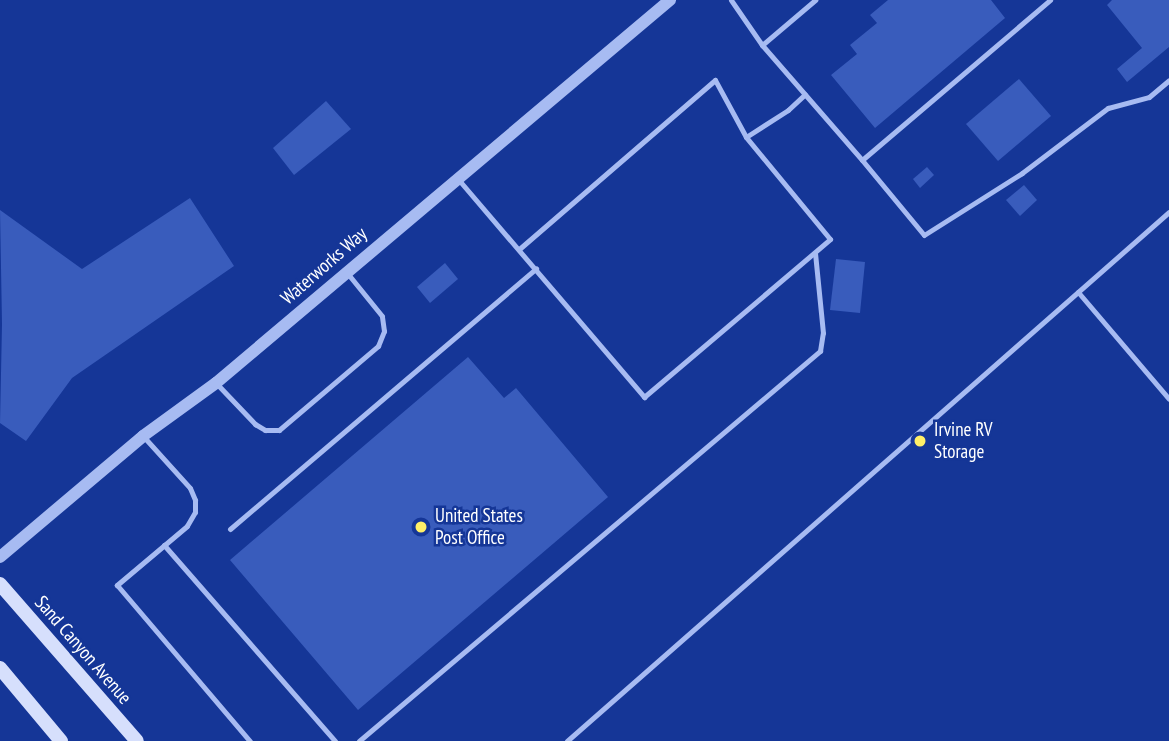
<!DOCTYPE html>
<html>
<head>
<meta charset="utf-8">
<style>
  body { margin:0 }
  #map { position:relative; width:1169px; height:741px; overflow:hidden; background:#153697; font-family:"PT Sans Narrow",sans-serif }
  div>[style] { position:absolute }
  .building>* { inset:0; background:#395cbc }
  .service>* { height:5px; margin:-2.5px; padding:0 2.5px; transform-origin:2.5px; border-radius:2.5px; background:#a7bbf2 }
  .tertiary>* { height:12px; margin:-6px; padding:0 6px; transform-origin:6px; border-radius:6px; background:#a7bbf2 }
  .secondary>* { height:14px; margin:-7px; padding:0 7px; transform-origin:7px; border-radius:7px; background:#d6dffc }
  .dots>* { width:19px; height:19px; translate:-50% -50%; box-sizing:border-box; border:4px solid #153697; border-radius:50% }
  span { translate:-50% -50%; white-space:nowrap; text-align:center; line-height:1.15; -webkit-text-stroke:5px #153697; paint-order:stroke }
  .street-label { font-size:19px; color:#fff }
  .poi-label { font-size:19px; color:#fff }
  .left { translate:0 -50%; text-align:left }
</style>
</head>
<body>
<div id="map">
  <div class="building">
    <div style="clip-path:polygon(888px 0,991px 0,1005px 18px,875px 128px,831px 75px,857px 54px,850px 45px,877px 23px,870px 15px)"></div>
    <div style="clip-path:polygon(1112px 0,1169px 0,1169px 47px,1127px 82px,1117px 69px,1142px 48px,1107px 5px)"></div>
    <div style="clip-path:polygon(1019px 79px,1051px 116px,998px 161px,966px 124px)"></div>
    <div style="clip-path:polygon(326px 101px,351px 129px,294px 175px,273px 148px)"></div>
    <div style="clip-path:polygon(927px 167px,934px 175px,920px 188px,913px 179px)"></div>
    <div style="clip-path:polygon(1024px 185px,1037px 200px,1020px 216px,1006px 200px)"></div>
    <div style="clip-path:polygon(190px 198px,234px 266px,72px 378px,26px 441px,0 423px,2px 324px,0 210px,82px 269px)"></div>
    <div style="clip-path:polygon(836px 259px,865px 262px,860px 313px,830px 310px)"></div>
    <div style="clip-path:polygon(445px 263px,458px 279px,430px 303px,417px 287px)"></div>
    <div style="clip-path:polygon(468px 357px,504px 398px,516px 388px,608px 497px,358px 710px,230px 560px)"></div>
  </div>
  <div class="service">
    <div style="left:731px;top:0;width:55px;rotate:55.4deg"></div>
    <div style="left:762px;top:45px;width:70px;rotate:-40.3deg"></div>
    <div style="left:762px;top:45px;width:152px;rotate:49deg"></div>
    <div style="left:862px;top:160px;width:247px;rotate:-40.4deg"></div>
    <div style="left:746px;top:137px;width:50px;rotate:-32.7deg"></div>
    <div style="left:788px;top:110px;width:23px;rotate:-43deg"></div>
    <div style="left:862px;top:160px;width:97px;rotate:50.4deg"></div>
    <div style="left:924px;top:235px;width:116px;rotate:-32.3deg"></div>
    <div style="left:1022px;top:173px;width:108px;rotate:-37.1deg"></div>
    <div style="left:1108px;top:108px;width:42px;rotate:-15deg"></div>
    <div style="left:1149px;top:97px;width:26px;rotate:-40deg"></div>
    <div style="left:458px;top:179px;width:287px;rotate:49.5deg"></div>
    <div style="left:644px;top:397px;width:244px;rotate:-40.3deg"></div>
    <div style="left:830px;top:239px;width:132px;rotate:-129.5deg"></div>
    <div style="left:746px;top:137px;width:65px;rotate:-118.5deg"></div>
    <div style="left:715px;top:80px;width:259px;rotate:139.2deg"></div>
    <div style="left:1078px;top:292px;width:140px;rotate:49.6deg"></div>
    <div style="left:216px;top:383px;width:57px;rotate:46.4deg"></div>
    <div style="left:255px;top:424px;width:12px;rotate:31deg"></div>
    <div style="left:265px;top:430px;width:14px"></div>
    <div style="left:279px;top:430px;width:130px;rotate:-40.3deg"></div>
    <div style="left:378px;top:346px;width:16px;rotate:-68deg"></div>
    <div style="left:384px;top:331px;width:15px;rotate:-98deg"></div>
    <div style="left:382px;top:316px;width:54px;rotate:-129deg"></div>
    <div style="left:143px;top:436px;width:70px;rotate:47.9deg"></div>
    <div style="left:190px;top:488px;width:13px;rotate:67deg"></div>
    <div style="left:195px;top:500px;width:12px;rotate:90deg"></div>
    <div style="left:195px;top:512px;width:16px;rotate:120deg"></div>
    <div style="left:187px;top:526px;width:92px;rotate:139.9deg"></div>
    <div style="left:117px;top:585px;width:205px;rotate:49.6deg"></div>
    <div style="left:230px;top:529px;width:402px;rotate:-40.4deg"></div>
    <div style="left:164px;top:545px;width:260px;rotate:48.9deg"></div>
    <div style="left:359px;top:741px;width:604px;rotate:-40.23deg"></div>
    <div style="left:820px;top:351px;width:18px;rotate:-81deg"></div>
    <div style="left:823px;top:333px;width:80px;rotate:-95.7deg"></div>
    <div style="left:567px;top:741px;width:801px;rotate:-41.31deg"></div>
  </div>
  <div class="tertiary">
    <div style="left:0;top:557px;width:187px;rotate:-40.2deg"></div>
    <div style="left:143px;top:436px;width:90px;rotate:-36deg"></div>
    <div style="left:216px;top:383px;width:594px;rotate:-40.15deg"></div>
  </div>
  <div class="secondary">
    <div style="left:0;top:584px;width:208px;rotate:48.9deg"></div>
    <div style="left:0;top:668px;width:95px;rotate:50.1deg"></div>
  </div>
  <div class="dots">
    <div style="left:920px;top:441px;background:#ffef68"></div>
    <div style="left:421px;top:527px;background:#ffef68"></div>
  </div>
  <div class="street-label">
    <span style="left:324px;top:266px;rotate:-41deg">Waterworks Way</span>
    <span style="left:83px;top:650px;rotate:49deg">Sand Canyon Avenue</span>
  </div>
  <div class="poi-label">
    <span class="left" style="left:934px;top:441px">Irvine RV<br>Storage</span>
    <span class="left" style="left:435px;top:527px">United States<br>Post Office</span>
  </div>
</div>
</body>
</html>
